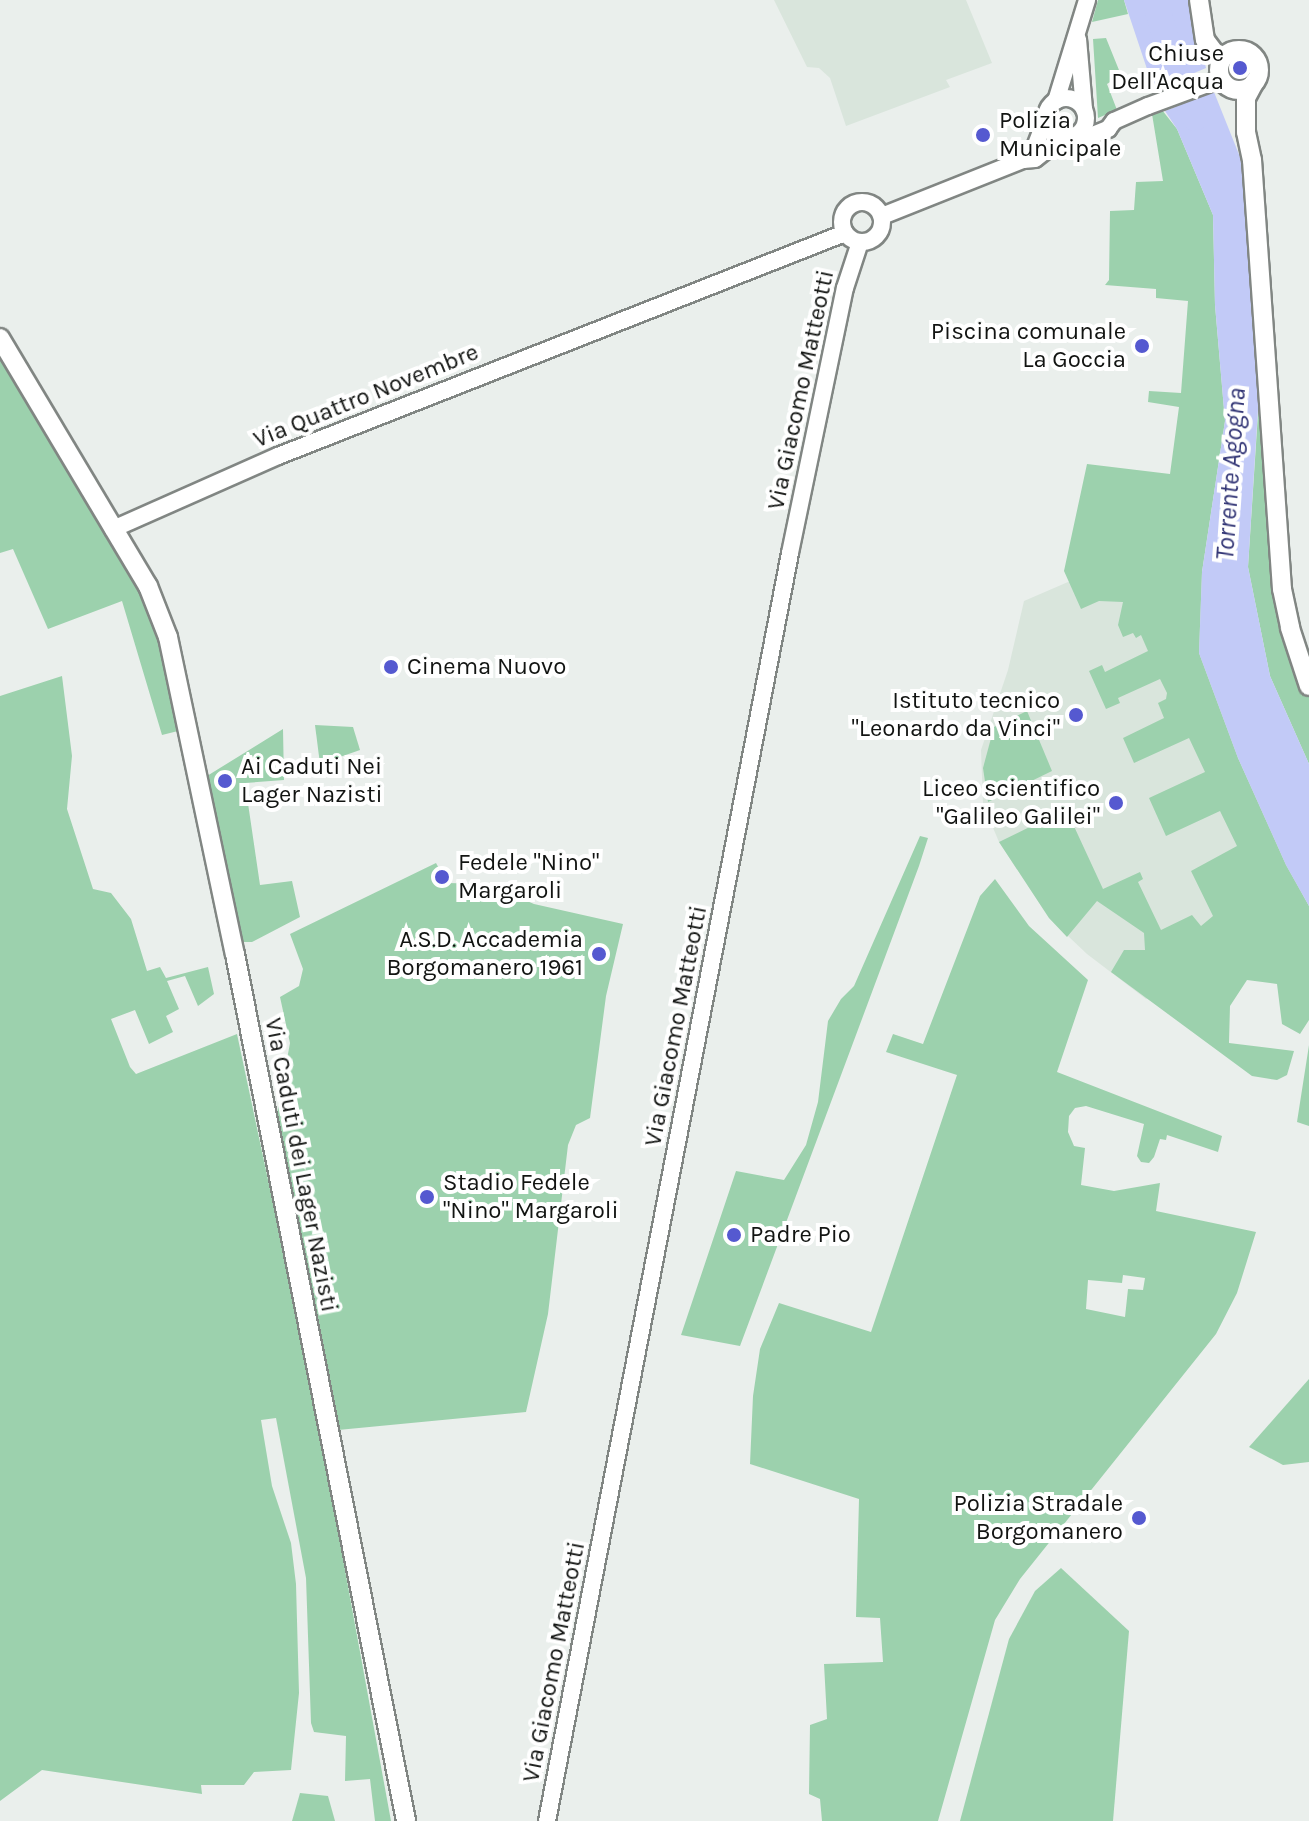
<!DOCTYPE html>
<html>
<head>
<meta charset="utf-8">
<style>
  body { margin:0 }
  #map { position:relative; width:1309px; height:1821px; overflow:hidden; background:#eaefec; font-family:Karla,sans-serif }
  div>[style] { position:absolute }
  .built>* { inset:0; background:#d9e5dc }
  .green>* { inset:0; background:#9cd1ad }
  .water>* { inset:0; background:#c2caf7 }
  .river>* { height:26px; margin:-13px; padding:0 13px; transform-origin:13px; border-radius:13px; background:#c2caf7 }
  .roads { filter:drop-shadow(2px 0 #818683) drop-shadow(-2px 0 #818683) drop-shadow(0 2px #818683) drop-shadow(0 -2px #818683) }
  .tertiary>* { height:16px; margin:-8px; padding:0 8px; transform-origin:8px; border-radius:8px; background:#fff }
  .tertiary>.ring { margin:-8px; padding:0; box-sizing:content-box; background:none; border:16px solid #fff; border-radius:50% }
  .secondary>* { height:18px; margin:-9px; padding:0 9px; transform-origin:9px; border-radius:9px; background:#fff }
  .secondary>.ring { margin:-9px; padding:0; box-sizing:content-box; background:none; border:18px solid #fff; border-radius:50% }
  .dots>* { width:22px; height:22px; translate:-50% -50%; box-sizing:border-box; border:4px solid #fff; border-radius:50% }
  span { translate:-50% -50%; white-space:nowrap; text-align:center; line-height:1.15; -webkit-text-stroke:8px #fff; paint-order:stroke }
  .poi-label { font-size:24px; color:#121412 }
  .right { translate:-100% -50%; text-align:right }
  .left { translate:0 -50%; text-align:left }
  .street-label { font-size:24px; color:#121412 }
  .water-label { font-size:26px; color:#2f3273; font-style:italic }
</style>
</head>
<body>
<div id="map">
  <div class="built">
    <div style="clip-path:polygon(774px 0,966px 0,992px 63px,946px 80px,950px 87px,846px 126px,830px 78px,819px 68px,807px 67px)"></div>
    <div style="clip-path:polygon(1202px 572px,1238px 758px,1307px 903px,1146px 999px,1087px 954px,1049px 918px,999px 842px,983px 804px,981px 750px,1008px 670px,1024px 601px,1068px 582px)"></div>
  </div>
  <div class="green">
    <div style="clip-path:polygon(1098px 0,1124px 0,1128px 14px,1092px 22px)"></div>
    <div style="clip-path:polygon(1106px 38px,1121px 75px,1107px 84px,1117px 110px,1098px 118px,1093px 39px)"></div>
    <div style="clip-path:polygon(1162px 110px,1177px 129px,1213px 215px,1215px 305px,1225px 421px,1202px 572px,1199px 653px,1238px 758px,1286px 865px,1309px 906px,1309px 1020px,1300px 1034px,1282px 1024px,1277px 984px,1247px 980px,1230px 1006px,1229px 1043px,1294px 1051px,1287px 1075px,1277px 1080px,1252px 1076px,1111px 972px,1124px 950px,1145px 950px,1144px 933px,1097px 901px,1067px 937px,1049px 918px,999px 842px,1066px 809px,1103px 889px,1140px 872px,1143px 879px,1138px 882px,1161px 930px,1192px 915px,1201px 926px,1213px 916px,1191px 871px,1237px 846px,1220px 811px,1166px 836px,1149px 798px,1205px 772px,1189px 738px,1134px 763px,1123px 738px,1164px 718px,1158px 703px,1166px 699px,1167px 693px,1160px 679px,1118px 698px,1120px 703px,1106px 709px,1089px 671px,1102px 665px,1105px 672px,1148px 651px,1141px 635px,1136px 638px,1133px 633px,1123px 637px,1118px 625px,1123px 602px,1099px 601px,1081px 609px,1064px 571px,1087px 464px,1170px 474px,1179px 407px,1148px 402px,1149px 391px,1181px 393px,1188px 301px,1156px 298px,1156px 289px,1105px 285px,1109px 280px,1110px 211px,1134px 210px,1136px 182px,1163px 181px,1152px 114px)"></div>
    <div style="clip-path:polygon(0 352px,144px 590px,163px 642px,182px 730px,162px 735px,122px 601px,48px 629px,13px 549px,0 553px)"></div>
    <div style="clip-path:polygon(1268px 396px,1282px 589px,1309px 686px,1309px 764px,1270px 676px,1248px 567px,1259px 398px)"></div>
    <div style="clip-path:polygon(62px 676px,72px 756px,67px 809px,93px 889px,111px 893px,131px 919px,147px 971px,160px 967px,166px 978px,208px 967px,214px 994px,198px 1006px,185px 976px,167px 981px,179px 1009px,166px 1016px,173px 1032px,149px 1044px,135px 1010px,111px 1019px,130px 1067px,136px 1074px,237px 1034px,308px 1368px,391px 1821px,375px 1821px,370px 1779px,345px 1781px,346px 1736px,314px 1732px,311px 1723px,306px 1578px,276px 1418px,261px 1420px,272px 1486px,291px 1543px,296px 1584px,299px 1693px,291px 1770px,254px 1772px,244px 1785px,201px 1785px,202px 1794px,42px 1770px,0 1801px,0 696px)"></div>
    <div style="clip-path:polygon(1027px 711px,1052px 771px,988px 802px,983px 768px,994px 727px)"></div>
    <div style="clip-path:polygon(315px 725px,353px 727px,360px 750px,320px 764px)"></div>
    <div style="clip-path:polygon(283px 729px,284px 780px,245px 783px,260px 885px,292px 881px,300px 917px,252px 942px,244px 942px,239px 938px,207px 776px)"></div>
    <div style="clip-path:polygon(920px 836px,928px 838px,919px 866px,740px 1346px,681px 1335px,736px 1171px,784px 1180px,806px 1145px,818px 1102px,828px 1021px,841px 999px,854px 986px)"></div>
    <div style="clip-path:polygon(436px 863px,447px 883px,488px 884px,534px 904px,623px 924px,606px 996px,590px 1118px,576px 1125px,568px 1145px,548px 1314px,526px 1412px,338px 1430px,276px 1119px,290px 1043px,280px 997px,299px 986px,303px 969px,290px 934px)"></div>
    <div style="clip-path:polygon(evenodd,995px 879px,1029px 926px,1088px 980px,1057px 1072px,1222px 1136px,1218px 1152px,1167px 1135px,1166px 1140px,1160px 1139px,1154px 1157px,1149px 1163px,1141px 1162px,1137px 1156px,1144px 1124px,1086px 1106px,1075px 1108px,1069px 1116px,1068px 1132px,1074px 1146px,1085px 1148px,1081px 1185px,1114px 1191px,1160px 1183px,1156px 1211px,1256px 1232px,1237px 1293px,1216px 1334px,1020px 1579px,995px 1620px,938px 1821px,822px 1821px,820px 1799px,809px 1794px,810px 1725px,827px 1719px,824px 1664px,883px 1662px,880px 1618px,856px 1617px,859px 1499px,750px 1464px,753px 1396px,760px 1349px,779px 1303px,871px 1332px,957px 1075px,886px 1052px,893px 1034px,923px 1044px,980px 896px,995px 879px,1123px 1275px,1145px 1278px,1143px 1290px,1128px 1289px,1125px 1317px,1086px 1309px,1088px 1280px,1122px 1283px,1123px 1275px)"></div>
    <div style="clip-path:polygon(1309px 1045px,1309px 1126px,1297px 1122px)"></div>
    <div style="clip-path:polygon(1309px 1379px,1309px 1462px,1283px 1465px,1249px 1447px)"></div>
    <div style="clip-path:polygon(1061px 1568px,1129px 1631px,1113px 1821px,960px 1821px,1009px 1639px,1035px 1591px)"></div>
    <div style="clip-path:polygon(300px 1793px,328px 1796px,335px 1821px,292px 1821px)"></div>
  </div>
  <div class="water">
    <div style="clip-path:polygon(1124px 0,1190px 0,1206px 68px,1154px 90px)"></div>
    <div style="clip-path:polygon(1214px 92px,1240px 157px,1247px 194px,1259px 393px,1248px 567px,1270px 676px,1309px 764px,1309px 906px,1286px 865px,1238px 758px,1199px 653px,1202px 572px,1225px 421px,1215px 305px,1213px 215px,1177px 129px,1165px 111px)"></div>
  </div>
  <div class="river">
    <div style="left:1155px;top:0;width:74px;rotate:74.3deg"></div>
    <div style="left:1175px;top:71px;width:51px;rotate:66.9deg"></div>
  </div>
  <div class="roads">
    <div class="tertiary">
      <div style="left:1078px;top:39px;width:70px;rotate:85.1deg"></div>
      <div class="ring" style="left:1046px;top:98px;width:24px;height:24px"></div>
      <div style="left:1056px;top:101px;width:106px;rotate:-72.9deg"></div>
      <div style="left:1078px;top:134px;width:10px;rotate:17deg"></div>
      <div style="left:1088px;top:137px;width:22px;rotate:-22deg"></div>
      <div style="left:1108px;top:129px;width:10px;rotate:-53deg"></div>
      <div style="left:1114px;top:121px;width:37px;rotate:-24deg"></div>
      <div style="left:1148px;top:106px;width:78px;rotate:-20.3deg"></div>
      <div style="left:1023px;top:160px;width:18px;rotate:-47deg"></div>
      <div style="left:1035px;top:147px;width:30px;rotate:-69deg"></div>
      <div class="ring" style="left:842px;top:202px;width:24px;height:24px"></div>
      <div style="left:882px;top:216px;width:152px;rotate:-21.7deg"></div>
      <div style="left:1023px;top:160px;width:12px;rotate:-5deg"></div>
      <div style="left:1035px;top:159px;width:34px;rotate:-38deg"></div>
      <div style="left:113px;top:529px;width:180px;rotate:-23.9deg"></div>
      <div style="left:278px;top:456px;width:609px;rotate:-21.47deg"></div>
      <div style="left:547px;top:1821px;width:1291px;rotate:-79.15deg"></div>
      <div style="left:790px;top:553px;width:271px;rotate:-78.3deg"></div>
      <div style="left:845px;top:288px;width:48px;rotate:-71.9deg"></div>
    </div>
    <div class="secondary">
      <div style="left:1199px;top:0;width:40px;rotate:81.5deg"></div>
      <div style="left:1205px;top:40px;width:26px;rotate:53deg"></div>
      <div class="ring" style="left:1219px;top:50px;width:22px;height:22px"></div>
      <div style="left:1255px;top:81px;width:19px;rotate:118deg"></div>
      <div style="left:1246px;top:98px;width:34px;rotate:90deg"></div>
      <div style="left:1246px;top:132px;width:29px;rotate:78deg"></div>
      <div style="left:1252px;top:160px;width:430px;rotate:86deg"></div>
      <div style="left:1282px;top:589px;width:40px;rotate:78deg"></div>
      <div style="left:1290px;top:628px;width:61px;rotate:71.9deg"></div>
      <div style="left:0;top:338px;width:289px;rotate:59.2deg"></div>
      <div style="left:148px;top:586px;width:55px;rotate:68.6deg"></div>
      <div style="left:168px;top:637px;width:324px;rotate:78.1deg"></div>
      <div style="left:235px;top:954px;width:884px;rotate:78.84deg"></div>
    </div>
  </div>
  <div class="dots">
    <div style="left:1240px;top:68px;background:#5559d0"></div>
    <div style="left:983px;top:135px;background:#5559d0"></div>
    <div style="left:1142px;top:346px;background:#5559d0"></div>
    <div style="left:391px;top:667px;background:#5559d0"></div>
    <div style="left:1076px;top:715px;background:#5559d0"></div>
    <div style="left:225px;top:781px;background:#5559d0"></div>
    <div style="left:1116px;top:803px;background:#5559d0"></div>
    <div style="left:442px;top:877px;background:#5559d0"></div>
    <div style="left:599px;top:954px;background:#5559d0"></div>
    <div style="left:427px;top:1197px;background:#5559d0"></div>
    <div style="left:734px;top:1235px;background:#5559d0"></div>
    <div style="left:1139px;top:1518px;background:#5559d0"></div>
  </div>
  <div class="poi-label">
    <span class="right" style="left:1224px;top:68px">Chiuse<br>Dell'Acqua</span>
    <span class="left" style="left:999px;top:135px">Polizia<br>Municipale</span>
    <span class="right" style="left:1126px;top:346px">Piscina comunale<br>La Goccia</span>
    <span class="left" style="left:407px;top:667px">Cinema Nuovo</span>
    <span class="right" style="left:1060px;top:715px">Istituto tecnico<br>"Leonardo da Vinci"</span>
    <span class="left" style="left:241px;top:781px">Ai Caduti Nei<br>Lager Nazisti</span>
    <span class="right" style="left:1100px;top:803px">Liceo scientifico<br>"Galileo Galilei"</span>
    <span class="left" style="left:458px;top:877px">Fedele "Nino"<br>Margaroli</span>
    <span class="right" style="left:583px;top:954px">A.S.D. Accademia<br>Borgomanero 1961</span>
    <span class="left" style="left:443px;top:1197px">Stadio Fedele<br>"Nino" Margaroli</span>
    <span class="left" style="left:750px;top:1235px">Padre Pio</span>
    <span class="right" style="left:1123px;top:1518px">Polizia Stradale<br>Borgomanero</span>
  </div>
  <div class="street-label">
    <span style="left:801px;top:390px;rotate:-78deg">Via Giacomo Matteotti</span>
    <span style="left:366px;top:396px;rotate:-22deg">Via Quattro Novembre</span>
    <span style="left:676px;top:1026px;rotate:-79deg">Via Giacomo Matteotti</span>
    <span style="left:301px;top:1165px;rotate:79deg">Via Caduti dei Lager Nazisti</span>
    <span style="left:554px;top:1662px;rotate:-79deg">Via Giacomo Matteotti</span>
  </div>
  <div class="water-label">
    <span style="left:1231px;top:474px;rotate:-86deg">Torrente Agogna</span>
  </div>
</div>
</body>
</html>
